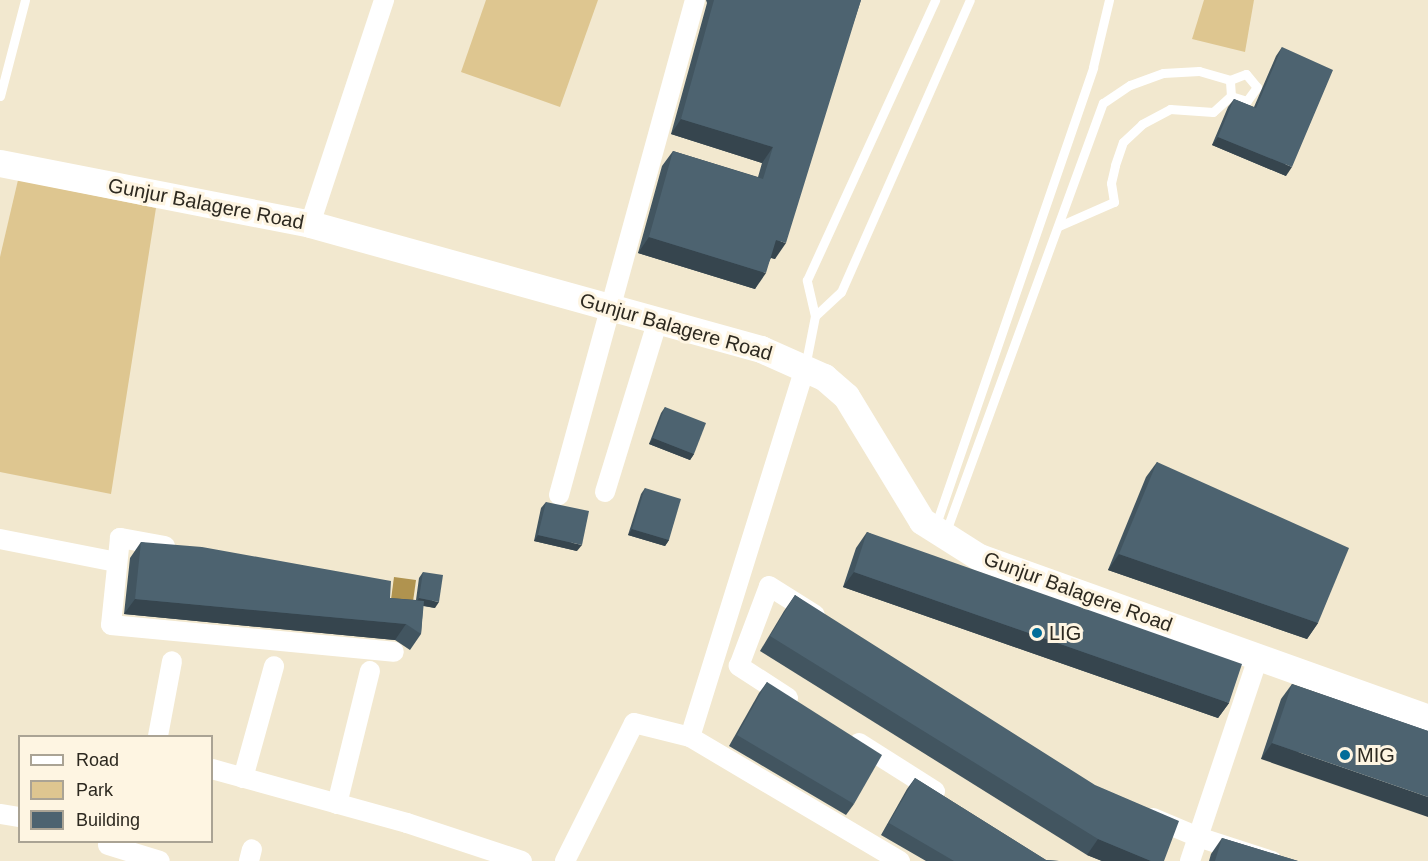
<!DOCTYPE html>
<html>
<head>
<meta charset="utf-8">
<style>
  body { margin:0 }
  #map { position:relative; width:1428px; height:861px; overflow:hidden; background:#f2e8cf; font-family:Arial,sans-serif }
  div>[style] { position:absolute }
  .green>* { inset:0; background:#dec690 }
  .water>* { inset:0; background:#b0934f }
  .lane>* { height:9px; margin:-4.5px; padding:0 4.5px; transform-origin:4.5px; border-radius:4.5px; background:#fff }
  .street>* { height:20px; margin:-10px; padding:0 10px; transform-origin:10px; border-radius:10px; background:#fff }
  .secondary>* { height:27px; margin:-13.5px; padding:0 13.5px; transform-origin:13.5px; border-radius:13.5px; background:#fff }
  .wall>* { inset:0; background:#425560 }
  .shaded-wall>* { inset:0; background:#36454e }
  .building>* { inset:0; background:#4d6370 }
  .dots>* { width:16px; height:16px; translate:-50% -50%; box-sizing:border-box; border:3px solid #fef5e2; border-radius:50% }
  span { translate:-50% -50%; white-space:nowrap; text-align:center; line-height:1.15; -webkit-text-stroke:6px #fef5e2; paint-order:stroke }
  .street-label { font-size:20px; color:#2d2920 }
  .poi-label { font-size:20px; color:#2d2920 }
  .left { translate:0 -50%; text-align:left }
  .legend { position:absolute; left:18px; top:735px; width:195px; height:108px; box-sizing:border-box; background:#fef5e2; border:2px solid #aaa394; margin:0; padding:8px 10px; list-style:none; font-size:18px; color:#2d2920 }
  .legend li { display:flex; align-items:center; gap:12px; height:30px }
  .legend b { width:30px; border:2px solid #aaa394 }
</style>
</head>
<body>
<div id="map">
  <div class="green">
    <div style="clip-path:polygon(486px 0,598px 0,560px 107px,461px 72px)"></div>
    <div style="clip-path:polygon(1204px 0,1254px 0,1245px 52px,1192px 39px)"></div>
    <div style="clip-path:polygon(18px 180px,156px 208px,111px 494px,0 472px,0 257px)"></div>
  </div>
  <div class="water">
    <div style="clip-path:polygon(394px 577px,416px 580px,412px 609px,390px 607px)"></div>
  </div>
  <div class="lane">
    <div style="left:0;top:96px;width:99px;rotate:-75.4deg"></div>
    <div style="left:1059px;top:226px;width:60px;rotate:-23.6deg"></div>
    <div style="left:1114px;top:202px;width:19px;rotate:-99deg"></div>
    <div style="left:1111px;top:183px;width:18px;rotate:-77deg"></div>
    <div style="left:1115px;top:165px;width:24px;rotate:-71deg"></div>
    <div style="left:1123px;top:142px;width:26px;rotate:-43deg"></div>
    <div style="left:1142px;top:124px;width:32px;rotate:-28deg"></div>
    <div style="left:1170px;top:109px;width:43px;rotate:4deg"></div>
    <div style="left:1213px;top:112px;width:24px;rotate:-42deg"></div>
    <div style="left:815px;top:316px;width:35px;rotate:-43deg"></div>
    <div style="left:841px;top:292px;width:319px;rotate:-66.2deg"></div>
    <div style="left:805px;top:367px;width:52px;rotate:-78.9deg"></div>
    <div style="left:815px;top:316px;width:37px;rotate:-103deg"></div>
    <div style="left:807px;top:280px;width:308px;rotate:-65.4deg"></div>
    <div style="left:935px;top:527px;width:486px;rotate:-71deg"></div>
    <div style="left:1093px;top:67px;width:69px;rotate:-76.6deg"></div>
    <div style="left:945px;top:534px;width:459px;rotate:-69.9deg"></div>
    <div style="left:1103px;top:103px;width:32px;rotate:-34deg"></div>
    <div style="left:1130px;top:85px;width:35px;rotate:-20deg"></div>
    <div style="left:1163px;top:73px;width:36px;rotate:-3deg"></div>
    <div style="left:1199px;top:71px;width:32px;rotate:16deg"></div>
    <div style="left:1230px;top:80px;width:17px;rotate:-21deg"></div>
    <div style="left:1246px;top:74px;width:17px;rotate:50deg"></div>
    <div style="left:1257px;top:87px;width:17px;rotate:126deg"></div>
    <div style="left:1247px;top:101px;width:17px;rotate:-163deg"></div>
    <div style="left:1231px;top:96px;width:16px;rotate:-94deg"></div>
  </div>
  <div class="street">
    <div style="left:310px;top:224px;width:236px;rotate:-71.7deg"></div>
    <div style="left:605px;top:492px;width:180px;rotate:-72.9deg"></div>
    <div style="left:559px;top:495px;width:513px;rotate:-74.64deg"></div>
    <div style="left:0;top:539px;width:118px;rotate:11.2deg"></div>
    <div style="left:165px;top:546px;width:46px;rotate:-169.9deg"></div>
    <div style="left:120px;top:538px;width:87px;rotate:95.9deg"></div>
    <div style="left:111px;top:625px;width:284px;rotate:5.4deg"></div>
    <div style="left:788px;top:698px;width:59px;rotate:-146.9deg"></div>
    <div style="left:739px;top:666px;width:85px;rotate:-69.4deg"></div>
    <div style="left:769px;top:586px;width:54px;rotate:32.2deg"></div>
    <div style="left:158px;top:736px;width:76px;rotate:-79.4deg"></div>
    <div style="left:690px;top:737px;width:387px;rotate:-72.7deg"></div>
    <div style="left:859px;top:743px;width:90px;rotate:32.3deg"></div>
    <div style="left:212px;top:769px;width:202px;rotate:15.5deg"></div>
    <div style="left:407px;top:823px;width:121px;rotate:18.3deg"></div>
    <div style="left:243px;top:778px;width:116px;rotate:-74.5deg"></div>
    <div style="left:337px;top:804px;width:137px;rotate:-76.1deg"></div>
    <div style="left:0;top:814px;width:20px;rotate:9deg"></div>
    <div style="left:1153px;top:818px;width:49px;rotate:22.9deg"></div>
    <div style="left:1198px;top:837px;width:78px;rotate:18deg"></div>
    <div style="left:108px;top:845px;width:54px;rotate:17.1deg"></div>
    <div style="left:249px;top:861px;width:12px;rotate:-76deg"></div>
    <div style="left:565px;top:861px;width:154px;rotate:-63.4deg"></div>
    <div style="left:634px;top:723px;width:58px;rotate:14deg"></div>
    <div style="left:690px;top:737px;width:244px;rotate:30.6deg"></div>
    <div style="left:1190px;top:861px;width:214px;rotate:-71.5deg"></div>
  </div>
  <div class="secondary">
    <div style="left:0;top:163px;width:316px;rotate:11.1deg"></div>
    <div style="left:310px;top:224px;width:468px;rotate:15.5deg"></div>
    <div style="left:761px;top:349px;width:69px;rotate:24deg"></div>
    <div style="left:824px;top:377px;width:29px;rotate:41deg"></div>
    <div style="left:846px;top:396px;width:146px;rotate:58.7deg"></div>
    <div style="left:922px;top:521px;width:67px;rotate:32.3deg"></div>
    <div style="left:979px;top:557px;width:477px;rotate:19.7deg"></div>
  </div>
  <div class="wall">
    <div style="clip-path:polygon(706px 0,861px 0,775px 259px,771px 258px,755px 289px,638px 253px,662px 166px,673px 151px,758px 177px,762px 163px,671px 134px,707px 3px)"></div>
    <div style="clip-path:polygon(1282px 47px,1286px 176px,1212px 145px,1228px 107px,1234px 99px,1254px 107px,1276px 56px)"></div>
    <div style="clip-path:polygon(665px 407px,694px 454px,690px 460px,649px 444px,661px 413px)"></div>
    <div style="clip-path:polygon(1157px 462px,1318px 623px,1307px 639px,1108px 570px,1146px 477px)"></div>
    <div style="clip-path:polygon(645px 488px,669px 540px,665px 546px,628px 535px,641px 494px)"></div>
    <div style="clip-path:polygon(546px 502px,577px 551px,534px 541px,541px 508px)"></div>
    <div style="clip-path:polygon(867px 532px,1229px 703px,1218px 718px,843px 587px,856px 548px)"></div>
    <div style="clip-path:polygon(141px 542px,390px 598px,416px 600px,419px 578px,423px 572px,435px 608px,423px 606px,421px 634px,410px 650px,395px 640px,124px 614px,130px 558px)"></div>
    <div style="clip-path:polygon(795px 595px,1164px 861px,1102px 861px,1087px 855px,760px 651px,784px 611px)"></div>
    <div style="clip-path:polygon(767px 682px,854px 804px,846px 815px,729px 746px,759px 693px)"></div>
    <div style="clip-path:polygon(1292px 684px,1428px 731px,1261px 759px,1281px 699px)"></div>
    <div style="clip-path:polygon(915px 778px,1046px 860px,1059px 861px,926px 861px,881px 835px,907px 789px)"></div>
    <div style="clip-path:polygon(1222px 838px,1298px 861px,1209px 861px,1211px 854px)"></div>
  </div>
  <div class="shaded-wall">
    <div style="clip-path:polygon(681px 119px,773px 147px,762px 163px,671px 134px)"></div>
    <div style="clip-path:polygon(1218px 137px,1292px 167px,1286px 176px,1212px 145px)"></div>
    <div style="clip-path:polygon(649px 237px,766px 273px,755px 289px,638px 253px)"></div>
    <div style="clip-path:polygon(776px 240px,786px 243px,775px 259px,765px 256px)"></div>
    <div style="clip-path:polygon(653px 438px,694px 454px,690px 460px,649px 444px)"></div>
    <div style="clip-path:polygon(632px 529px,669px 540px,665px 546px,628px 535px)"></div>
    <div style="clip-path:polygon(538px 535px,582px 545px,577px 551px,534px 541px)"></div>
    <div style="clip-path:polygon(1119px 554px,1318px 623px,1307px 639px,1108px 570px)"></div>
    <div style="clip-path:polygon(854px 572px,1229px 703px,1218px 718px,843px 587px)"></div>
    <div style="clip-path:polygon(419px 598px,439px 602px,435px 608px,415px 604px)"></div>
    <div style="clip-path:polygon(135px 599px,406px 624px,395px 640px,124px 614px)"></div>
    <div style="clip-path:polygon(1272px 743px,1428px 797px,1428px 817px,1261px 759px)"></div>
    <div style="clip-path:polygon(1098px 839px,1151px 861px,1102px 861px,1087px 855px)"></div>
  </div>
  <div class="building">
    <div style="clip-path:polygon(714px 0,861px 0,786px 243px,776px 240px,766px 273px,649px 237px,673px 151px,763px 179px,773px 147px,681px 119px)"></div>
    <div style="clip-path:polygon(1282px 47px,1333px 70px,1292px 167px,1218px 137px,1234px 99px,1256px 108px)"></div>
    <div style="clip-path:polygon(665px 407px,706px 423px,694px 454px,653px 438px)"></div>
    <div style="clip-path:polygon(1157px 462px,1349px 548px,1318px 623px,1119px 554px)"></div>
    <div style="clip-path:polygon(645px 488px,681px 499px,669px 540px,632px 529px)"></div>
    <div style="clip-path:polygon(546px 502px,589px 511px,582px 545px,538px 535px)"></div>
    <div style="clip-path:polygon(867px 532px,1242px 664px,1229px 703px,854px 572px)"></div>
    <div style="clip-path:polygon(141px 542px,202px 547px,391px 581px,390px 598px,424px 601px,421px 634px,406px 624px,135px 599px)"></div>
    <div style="clip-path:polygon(423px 572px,443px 575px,439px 602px,419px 598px)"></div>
    <div style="clip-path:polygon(795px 595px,1095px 785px,1179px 821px,1164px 861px,1151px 861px,1098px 839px,770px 636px)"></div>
    <div style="clip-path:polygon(767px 682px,882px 755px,854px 804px,737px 735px)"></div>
    <div style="clip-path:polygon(1292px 684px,1428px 731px,1428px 797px,1272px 743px)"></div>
    <div style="clip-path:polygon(915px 778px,1046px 860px,1059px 861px,954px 861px,889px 823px)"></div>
    <div style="clip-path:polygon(1222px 838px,1298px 861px,1215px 861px)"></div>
  </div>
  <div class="dots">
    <div style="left:1037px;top:633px;background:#016d99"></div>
    <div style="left:1345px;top:755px;background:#016d99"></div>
  </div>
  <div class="street-label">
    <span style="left:206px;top:204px;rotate:11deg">Gunjur Balagere Road</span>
    <span style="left:676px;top:327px;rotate:16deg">Gunjur Balagere Road</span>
    <span style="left:1078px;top:592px;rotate:20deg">Gunjur Balagere Road</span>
  </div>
  <div class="poi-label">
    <span class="left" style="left:1049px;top:633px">LIG</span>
    <span class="left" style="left:1357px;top:755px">MIG</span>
  </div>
  <ul class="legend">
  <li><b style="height:8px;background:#fff"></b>Road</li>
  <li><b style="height:16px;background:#dec690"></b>Park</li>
  <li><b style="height:16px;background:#4d6370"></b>Building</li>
  </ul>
</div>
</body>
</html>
